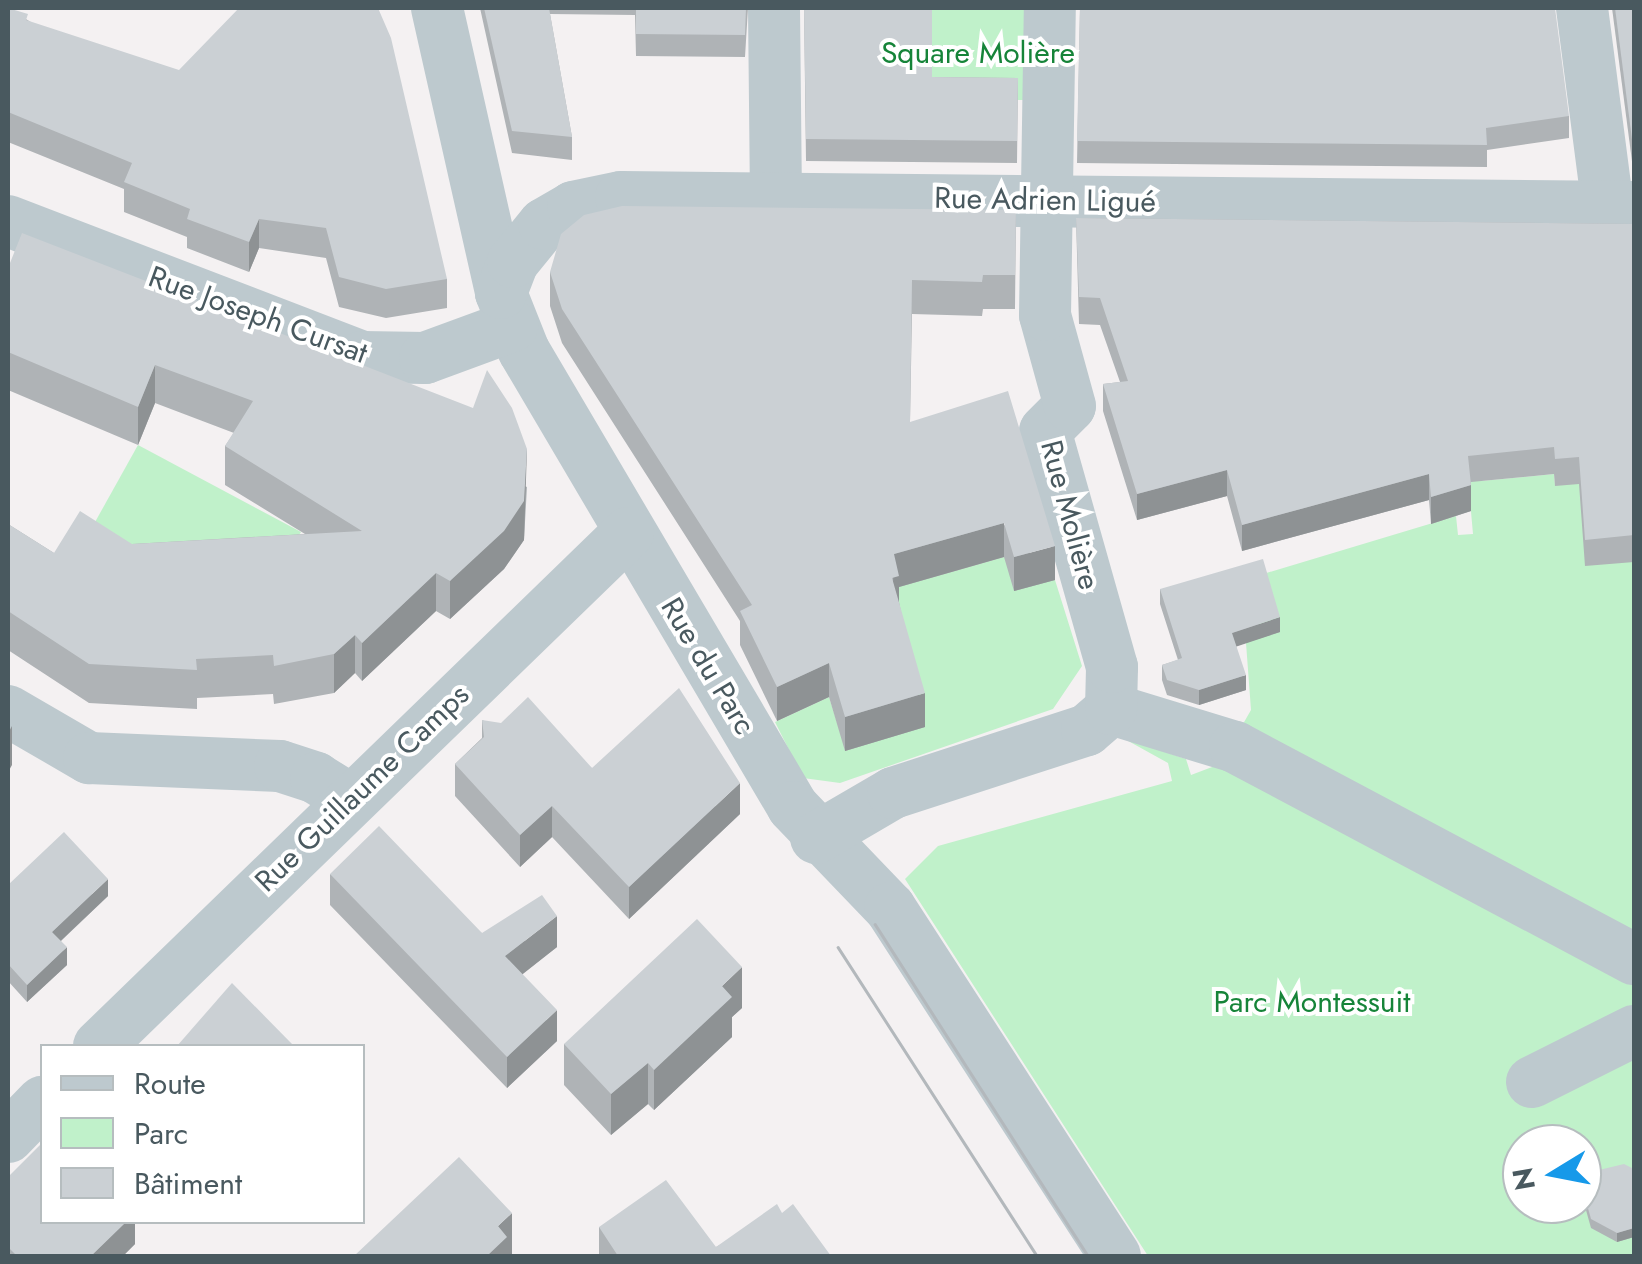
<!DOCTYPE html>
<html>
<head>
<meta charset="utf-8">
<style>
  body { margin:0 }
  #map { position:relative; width:1642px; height:1264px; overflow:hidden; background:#f4f1f2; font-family:Jost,sans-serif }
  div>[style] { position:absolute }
  .green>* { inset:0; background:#c0f1ca }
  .minor>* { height:52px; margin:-26px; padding:0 26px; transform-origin:26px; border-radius:26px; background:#bdc9ce }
  .tram>* { height:2.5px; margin:-1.25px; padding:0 1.25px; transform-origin:1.25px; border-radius:1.25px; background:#b3b8bc }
  .wall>* { inset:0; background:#afb3b6 }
  .shaded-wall>* { inset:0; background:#8e9294 }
  .building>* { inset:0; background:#cbd0d4 }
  span { translate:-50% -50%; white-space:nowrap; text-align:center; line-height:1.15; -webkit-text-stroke:8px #fff; paint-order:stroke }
  .park-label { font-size:30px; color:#168439 }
  .street-label { font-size:30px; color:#49595f }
  .frame { position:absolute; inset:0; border:10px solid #49595f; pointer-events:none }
  .legend { position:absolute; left:40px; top:1044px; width:325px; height:180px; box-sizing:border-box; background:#fff; border:2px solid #b6bdbf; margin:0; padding:12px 18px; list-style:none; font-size:30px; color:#49595f }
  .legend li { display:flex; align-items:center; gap:20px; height:50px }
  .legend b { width:50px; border:2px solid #b6bdbf }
  .north { position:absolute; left:1502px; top:1124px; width:100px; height:100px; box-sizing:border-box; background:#fff; border:2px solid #b6bdbf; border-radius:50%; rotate:260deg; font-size:28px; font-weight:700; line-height:40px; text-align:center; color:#49595f }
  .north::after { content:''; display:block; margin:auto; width:35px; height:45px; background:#1699e9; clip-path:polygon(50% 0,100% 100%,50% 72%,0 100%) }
</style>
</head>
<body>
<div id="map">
  <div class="green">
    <div style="clip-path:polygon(1027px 8px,1026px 100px,912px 99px,913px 10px)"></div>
    <div style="clip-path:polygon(evenodd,1464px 434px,1481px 481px,1554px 474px,1555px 485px,1619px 480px,1634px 562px,1634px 1256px,1148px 1256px,905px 879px,938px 846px,1172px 781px,1168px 763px,1121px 737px,1186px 759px,1191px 775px,1220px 764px,1251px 710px,1246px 643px,1263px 574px,1456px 516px,1458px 535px,1473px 534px,1464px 434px,1522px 1144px,1582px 1144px,1582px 1204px,1522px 1204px,1522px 1144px)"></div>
    <div style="clip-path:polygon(138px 445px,301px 532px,275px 574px,80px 549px)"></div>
    <div style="clip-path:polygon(1004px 557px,1055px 580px,1082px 666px,1053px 709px,840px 783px,803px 778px,775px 722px,829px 697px,846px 751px,894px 588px)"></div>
  </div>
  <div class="minor">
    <div style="left:437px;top:8px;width:292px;rotate:77.3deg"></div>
    <div style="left:501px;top:293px;width:62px;rotate:68.4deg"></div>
    <div style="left:524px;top:351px;width:529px;rotate:59.46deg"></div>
    <div style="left:793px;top:807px;width:140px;rotate:46.2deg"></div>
    <div style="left:890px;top:908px;width:414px;rotate:57.1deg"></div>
    <div style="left:774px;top:8px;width:189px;rotate:89.4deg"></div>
    <div style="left:1582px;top:8px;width:201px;rotate:82.6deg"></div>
    <div style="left:8px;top:221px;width:379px;rotate:21deg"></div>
    <div style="left:362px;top:357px;width:63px;rotate:0.9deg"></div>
    <div style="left:425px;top:358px;width:93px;rotate:-20.2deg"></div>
    <div style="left:501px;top:293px;width:33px;rotate:-69deg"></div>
    <div style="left:513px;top:262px;width:49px;rotate:-50.8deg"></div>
    <div style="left:544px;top:224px;width:34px;rotate:-30deg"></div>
    <div style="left:573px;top:207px;width:49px;rotate:-11.8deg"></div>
    <div style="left:621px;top:197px;width:1013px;rotate:0.57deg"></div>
    <div style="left:1111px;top:709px;width:130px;rotate:17deg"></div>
    <div style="left:1235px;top:747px;width:452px;rotate:28deg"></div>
    <div style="left:8px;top:711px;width:94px;rotate:30.1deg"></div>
    <div style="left:89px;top:758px;width:191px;rotate:2.4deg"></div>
    <div style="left:280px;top:766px;width:38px;rotate:18deg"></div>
    <div style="left:316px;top:778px;width:39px;rotate:32deg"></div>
    <div style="left:816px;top:838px;width:89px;rotate:-30.3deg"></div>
    <div style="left:893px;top:793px;width:204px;rotate:-18deg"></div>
    <div style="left:1087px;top:730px;width:32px;rotate:-41deg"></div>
    <div style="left:1111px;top:709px;width:42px;rotate:-88.6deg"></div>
    <div style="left:1112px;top:667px;width:245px;rotate:-105.8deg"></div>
    <div style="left:1045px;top:431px;width:35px;rotate:-45deg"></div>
    <div style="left:1070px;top:406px;width:94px;rotate:-105.4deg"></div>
    <div style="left:1045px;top:315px;width:307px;rotate:-89.1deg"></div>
    <div style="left:99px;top:1046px;width:737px;rotate:-44.12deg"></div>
    <div style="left:1532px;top:1082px;width:114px;rotate:-26.6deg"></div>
    <div style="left:8px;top:1137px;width:49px;rotate:-45.8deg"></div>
  </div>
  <div class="tram">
    <div style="left:875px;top:924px;width:394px;rotate:57.3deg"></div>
    <div style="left:838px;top:947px;width:368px;rotate:57.2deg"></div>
  </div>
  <div class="wall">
    <div style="clip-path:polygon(8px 8px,447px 279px,447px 308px,386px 318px,339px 307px,326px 258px,259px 248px,249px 272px,187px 248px,187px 237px,124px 212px,124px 189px,8px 142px)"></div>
    <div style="clip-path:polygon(480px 8px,748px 8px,745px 57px,636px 56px,635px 15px,550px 14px,572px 137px,572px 160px,512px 153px)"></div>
    <div style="clip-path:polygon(804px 8px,939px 8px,938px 10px,932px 10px,932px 77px,1018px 78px,1017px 163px,806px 161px)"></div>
    <div style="clip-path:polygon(1080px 8px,1569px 116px,1569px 138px,1487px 150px,1487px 167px,1077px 163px)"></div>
    <div style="clip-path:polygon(1612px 8px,1634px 8px,1634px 169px,1633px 169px)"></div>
    <div style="clip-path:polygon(1016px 210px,1015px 309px,983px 309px,982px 316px,912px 314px,910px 422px,1055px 580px,1014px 591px,1004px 557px,899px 587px,899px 602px,925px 727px,845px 751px,829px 697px,777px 721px,740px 645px,740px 621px,562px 343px,550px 306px,550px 272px)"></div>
    <div style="clip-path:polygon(1076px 218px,1634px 224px,1634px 562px,1585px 566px,1579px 484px,1555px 486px,1554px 474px,1471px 482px,1471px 511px,1431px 524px,1429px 500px,1242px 551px,1227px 496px,1137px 520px,1103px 411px,1103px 384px,1120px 382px,1100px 325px,1079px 324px)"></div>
    <div style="clip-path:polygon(8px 268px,527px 487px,524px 540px,504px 569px,450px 619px,436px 611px,362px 681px,355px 673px,334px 693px,274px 704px,273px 694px,197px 698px,197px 709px,89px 703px,8px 650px,8px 524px,54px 553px,132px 544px,305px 534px,225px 485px,225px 446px,234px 433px,155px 403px,138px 445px,8px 390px)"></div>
    <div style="clip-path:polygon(1160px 589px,1280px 632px,1236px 646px,1246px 690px,1199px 705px,1167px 695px,1162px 680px,1162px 665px,1178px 660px,1160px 604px)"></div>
    <div style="clip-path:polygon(482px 720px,592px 768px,740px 814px,629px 919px,552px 837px,520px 867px,455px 796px,455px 764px,482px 738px)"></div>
    <div style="clip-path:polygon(330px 874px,482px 933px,557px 947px,522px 974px,557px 1041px,507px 1088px,330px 905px)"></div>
    <div style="clip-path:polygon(8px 885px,108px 896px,61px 941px,67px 965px,27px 1002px,8px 981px)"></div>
    <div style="clip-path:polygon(742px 1008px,732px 1017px,732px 1037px,654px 1110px,648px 1104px,611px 1135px,564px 1085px,564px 1044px)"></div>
    <div style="clip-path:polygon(1634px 1169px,1634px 1237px,1617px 1242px,1591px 1228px,1584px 1203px,1584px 1194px)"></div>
    <div style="clip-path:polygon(8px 1177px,135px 1222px,135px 1244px,123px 1256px,8px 1256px)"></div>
    <div style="clip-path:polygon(782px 1213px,831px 1256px,599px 1256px,599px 1227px,716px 1247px)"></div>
  </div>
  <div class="shaded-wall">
    <div style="clip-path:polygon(259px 219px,259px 248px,249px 272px,249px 242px)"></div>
    <div style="clip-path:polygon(155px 365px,155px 403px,138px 445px,138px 407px)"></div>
    <div style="clip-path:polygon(527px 449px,524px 540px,504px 569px,450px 619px,450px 581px)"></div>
    <div style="clip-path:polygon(1227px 470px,1227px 496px,1137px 520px,1137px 494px)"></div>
    <div style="clip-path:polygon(1429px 474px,1429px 500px,1242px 551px,1242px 525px)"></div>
    <div style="clip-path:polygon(1471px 485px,1471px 511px,1431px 524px,1431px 497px)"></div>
    <div style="clip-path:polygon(1004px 523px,1004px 557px,899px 587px,899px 610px,892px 612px,894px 554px)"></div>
    <div style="clip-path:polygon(1055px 546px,1055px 580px,1014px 591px,1014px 557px)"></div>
    <div style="clip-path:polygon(436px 573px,436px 611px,362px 681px,362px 643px)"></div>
    <div style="clip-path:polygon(1280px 617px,1280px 632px,1232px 648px,1232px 633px)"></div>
    <div style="clip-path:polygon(355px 635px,355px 673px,334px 693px,334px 654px)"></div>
    <div style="clip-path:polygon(829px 663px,829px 697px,777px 721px,777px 687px)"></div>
    <div style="clip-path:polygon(1246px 675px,1246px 690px,1199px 705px,1199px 690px)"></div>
    <div style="clip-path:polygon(925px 693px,925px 727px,845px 751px,845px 717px)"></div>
    <div style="clip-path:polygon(12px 726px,12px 765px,8px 772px,8px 733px)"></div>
    <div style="clip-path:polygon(740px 783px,740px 814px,629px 919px,629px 887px)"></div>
    <div style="clip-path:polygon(552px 806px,552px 837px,520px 867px,520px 835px)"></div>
    <div style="clip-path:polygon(108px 879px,108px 896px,52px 949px,52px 932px)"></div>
    <div style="clip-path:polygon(557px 916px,557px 947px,505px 988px,505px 956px)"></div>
    <div style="clip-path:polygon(67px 947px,67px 965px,27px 1002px,27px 985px)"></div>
    <div style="clip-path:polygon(742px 967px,742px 1008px,732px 1017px,732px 1037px,654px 1110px,654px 1070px,722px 986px)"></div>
    <div style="clip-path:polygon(557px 1010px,557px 1041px,507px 1088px,507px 1057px)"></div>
    <div style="clip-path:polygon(648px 1063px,648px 1104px,611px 1135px,611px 1094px)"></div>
    <div style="clip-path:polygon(512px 1213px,512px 1254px,509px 1256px,487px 1256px,498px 1226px)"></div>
    <div style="clip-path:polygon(126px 1222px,135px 1222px,135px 1244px,123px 1256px,91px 1256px)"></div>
    <div style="clip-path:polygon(1634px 1228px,1634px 1237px,1617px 1242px,1617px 1233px)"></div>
  </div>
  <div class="building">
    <div style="clip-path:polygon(8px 8px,28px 14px,26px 20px,179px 70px,239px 8px,378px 8px,391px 38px,447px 279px,386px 289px,339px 277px,326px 228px,259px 219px,249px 242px,187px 219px,190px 209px,124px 182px,132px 163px,8px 112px)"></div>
    <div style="clip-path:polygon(484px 8px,549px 8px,572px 137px,512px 131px)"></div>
    <div style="clip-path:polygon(636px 8px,746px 8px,745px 35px,636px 34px)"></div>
    <div style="clip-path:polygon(804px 8px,932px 8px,932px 77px,1018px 78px,1017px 141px,806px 139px)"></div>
    <div style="clip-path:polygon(1080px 8px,1555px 8px,1569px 116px,1486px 128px,1487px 145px,1077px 141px)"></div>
    <div style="clip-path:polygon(1615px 8px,1634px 8px,1634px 147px,1633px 147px)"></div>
    <div style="clip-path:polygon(622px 206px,1016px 210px,1015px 275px,983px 275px,982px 282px,912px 280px,910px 422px,1008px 391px,1055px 546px,1014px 557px,1004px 523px,894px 554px,899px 576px,892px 578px,925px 693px,845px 717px,829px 663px,777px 687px,740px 611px,752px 605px,562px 309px,550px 272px,561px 234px,584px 215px)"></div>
    <div style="clip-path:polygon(1076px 218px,1634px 224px,1634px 535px,1585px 540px,1579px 457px,1555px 459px,1554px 447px,1468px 456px,1471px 485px,1431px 497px,1429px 474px,1242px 525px,1227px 470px,1137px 494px,1103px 384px,1128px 381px,1100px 298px,1079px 297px)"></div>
    <div style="clip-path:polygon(22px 233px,473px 408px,487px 370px,512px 408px,527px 449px,524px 501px,504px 531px,450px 581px,436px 573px,362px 643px,355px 635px,334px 654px,274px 666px,273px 655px,196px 659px,197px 670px,89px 664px,8px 611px,8px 524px,54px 553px,80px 511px,132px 544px,362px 531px,225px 446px,253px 401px,155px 365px,138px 407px,8px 352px,8px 268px)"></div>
    <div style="clip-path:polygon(1263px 559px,1280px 617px,1232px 633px,1246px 675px,1199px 690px,1167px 680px,1162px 665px,1182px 658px,1160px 589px)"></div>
    <div style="clip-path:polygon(679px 688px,740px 783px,629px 887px,552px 806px,520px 835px,455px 764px,484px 737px,482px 720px,501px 723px,528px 697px,592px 768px)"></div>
    <div style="clip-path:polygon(379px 826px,482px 933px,542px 895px,557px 916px,505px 956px,557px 1010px,507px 1057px,330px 874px)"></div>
    <div style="clip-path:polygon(64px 832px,108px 879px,52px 932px,67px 947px,27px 985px,8px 964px,8px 885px)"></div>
    <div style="clip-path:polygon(697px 919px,742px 967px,722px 986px,732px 997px,654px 1070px,648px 1063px,611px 1094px,564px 1044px)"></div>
    <div style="clip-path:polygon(232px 983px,294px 1046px,177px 1046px)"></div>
    <div style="clip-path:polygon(42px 1143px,42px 1222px,126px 1222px,91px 1256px,17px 1256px,8px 1247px,8px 1177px)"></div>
    <div style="clip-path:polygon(459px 1157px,512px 1213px,498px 1226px,507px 1237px,487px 1256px,354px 1256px)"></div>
    <div style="clip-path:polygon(1624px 1164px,1634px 1169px,1634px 1228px,1617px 1233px,1591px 1219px,1584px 1194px,1599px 1170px)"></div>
    <div style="clip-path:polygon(666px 1180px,716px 1247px,777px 1204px,782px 1213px,793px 1204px,831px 1256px,618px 1256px,599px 1227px)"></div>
  </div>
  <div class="park-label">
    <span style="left:978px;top:53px">Square Molière</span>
    <span style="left:1312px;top:1002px">Parc Montessuit</span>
  </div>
  <div class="street-label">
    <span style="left:1045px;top:200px;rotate:1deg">Rue Adrien Ligué</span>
    <span style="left:258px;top:315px;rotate:20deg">Rue Joseph Cursat</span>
    <span style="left:1070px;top:515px;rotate:75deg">Rue Molière</span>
    <span style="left:708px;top:666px;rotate:59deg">Rue du Parc</span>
    <span style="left:362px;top:788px;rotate:-44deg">Rue Guillaume Camps</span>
  </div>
  <div class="frame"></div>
  <ul class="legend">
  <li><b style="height:12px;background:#bdc9ce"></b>Route</li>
  <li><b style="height:28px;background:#c0f1ca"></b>Parc</li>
  <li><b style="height:28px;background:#cbd0d4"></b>Bâtiment</li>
  </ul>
  <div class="north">N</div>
</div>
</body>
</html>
